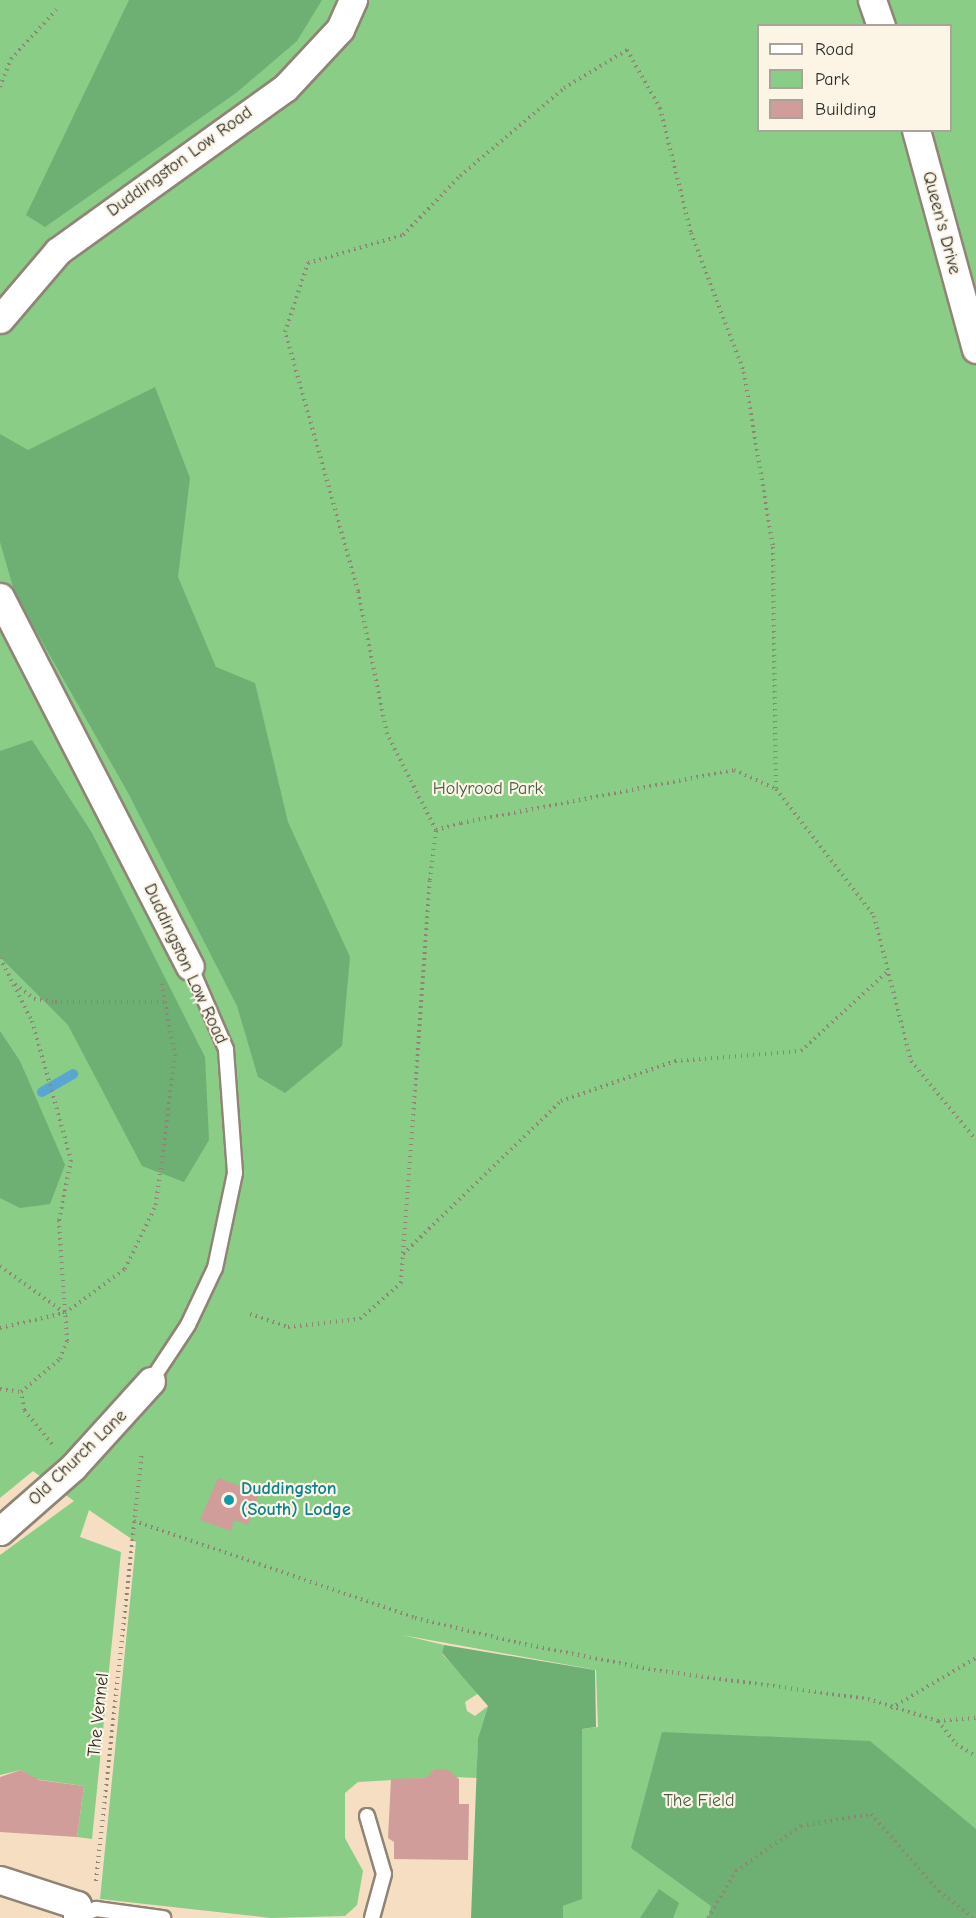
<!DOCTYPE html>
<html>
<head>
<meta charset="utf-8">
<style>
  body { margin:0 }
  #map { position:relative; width:976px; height:1918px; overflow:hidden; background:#f5dec2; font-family:"Comic Neue",sans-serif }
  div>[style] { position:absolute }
  .green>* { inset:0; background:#89cd86 }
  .forest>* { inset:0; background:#6eb073 }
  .stream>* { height:10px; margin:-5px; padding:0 5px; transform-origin:5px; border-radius:5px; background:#5aa6d3 }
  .building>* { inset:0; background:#d19d9a }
  .path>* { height:4px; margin-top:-2px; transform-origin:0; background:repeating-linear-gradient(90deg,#908476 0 1.5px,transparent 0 6px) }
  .roads { filter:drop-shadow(2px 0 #908476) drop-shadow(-2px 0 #908476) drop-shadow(0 2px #908476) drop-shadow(0 -2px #908476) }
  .lane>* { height:14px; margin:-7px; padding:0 7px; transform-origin:7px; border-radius:7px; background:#fff }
  .street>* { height:27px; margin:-13.5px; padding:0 13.5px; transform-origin:13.5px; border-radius:13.5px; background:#fff }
  .dots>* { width:16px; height:16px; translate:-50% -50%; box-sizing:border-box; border:3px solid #fcf5e5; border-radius:50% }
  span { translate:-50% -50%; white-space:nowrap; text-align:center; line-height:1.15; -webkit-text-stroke:4.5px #fcf5e5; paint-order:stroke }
  .street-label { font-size:18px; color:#2b2b2b }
  .park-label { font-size:18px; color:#475c46 }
  .culture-label { font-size:18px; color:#0d838f; font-weight:700 }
  .left { translate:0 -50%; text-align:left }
  .legend { position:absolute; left:757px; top:24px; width:195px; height:108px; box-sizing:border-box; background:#fcf5e5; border:2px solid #a8a49b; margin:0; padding:8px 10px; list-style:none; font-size:18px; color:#2b2b2b }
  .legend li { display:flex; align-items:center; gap:12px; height:30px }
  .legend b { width:30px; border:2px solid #a8a49b }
</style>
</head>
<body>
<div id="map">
  <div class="green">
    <div style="clip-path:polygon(evenodd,0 0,976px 0,976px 1918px,563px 1918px,563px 1906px,582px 1898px,582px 1729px,598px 1727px,596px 1670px,402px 1635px,444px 1645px,442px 1654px,479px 1693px,465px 1702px,467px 1711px,475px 1716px,488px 1706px,478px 1738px,477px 1778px,454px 1777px,447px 1769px,434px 1769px,428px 1778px,358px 1782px,345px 1793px,345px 1838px,363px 1871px,357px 1905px,345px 1916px,271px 1918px,100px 1899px,136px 1542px,89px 1510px,80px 1537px,121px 1552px,92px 1839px,77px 1837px,84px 1786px,35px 1779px,21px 1770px,0 1775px,0 1555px,74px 1501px,33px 1471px,0 1498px,0 0,758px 26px,950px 26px,950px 130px,758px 130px,758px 26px)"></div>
  </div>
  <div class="forest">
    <div style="clip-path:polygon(129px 0,322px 0,297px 41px,236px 93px,45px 227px,26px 215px)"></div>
    <div style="clip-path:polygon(155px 387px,190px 478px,178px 577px,216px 667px,255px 683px,288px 822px,350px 957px,342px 1046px,285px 1093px,258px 1077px,237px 1006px,127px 791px,15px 594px,0 542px,0 434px,28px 450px)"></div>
    <div style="clip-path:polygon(32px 740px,92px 833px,205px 1057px,209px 1140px,184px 1182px,142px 1166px,68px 1025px,0 957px,0 751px)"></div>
    <div style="clip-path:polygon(0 1031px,20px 1061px,65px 1165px,50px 1204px,20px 1208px,0 1198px)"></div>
    <div style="clip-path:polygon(444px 1645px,595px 1670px,596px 1727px,582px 1729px,582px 1899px,563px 1906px,563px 1918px,471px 1918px,478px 1738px,488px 1706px,442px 1653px)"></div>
    <div style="clip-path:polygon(662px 1732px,870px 1741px,976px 1829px,976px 1918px,708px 1918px,711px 1906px,631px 1848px)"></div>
    <div style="clip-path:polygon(659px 1889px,679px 1903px,673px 1918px,640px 1918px)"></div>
  </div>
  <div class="stream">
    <div style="left:42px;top:1092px;width:36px;rotate:-30deg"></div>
  </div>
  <div class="building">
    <div style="clip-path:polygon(218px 1478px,259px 1493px,248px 1525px,234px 1520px,231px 1531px,200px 1520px)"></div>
    <div style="clip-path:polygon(434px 1769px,447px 1769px,459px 1779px,459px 1804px,469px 1804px,468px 1860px,394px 1859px,394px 1842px,388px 1838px,391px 1779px,426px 1778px)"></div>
    <div style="clip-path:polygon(21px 1770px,39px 1780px,84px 1786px,77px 1837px,0 1832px,0 1777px)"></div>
  </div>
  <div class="path">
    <div style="left:0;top:87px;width:30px;rotate:-69deg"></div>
    <div style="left:11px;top:59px;width:67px;rotate:-47.4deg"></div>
    <div style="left:436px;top:830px;width:108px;rotate:-117deg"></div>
    <div style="left:387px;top:734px;width:146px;rotate:-101.5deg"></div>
    <div style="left:358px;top:591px;width:269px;rotate:-105.7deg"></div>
    <div style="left:285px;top:332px;width:73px;rotate:-71.6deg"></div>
    <div style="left:308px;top:263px;width:99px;rotate:-16.4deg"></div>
    <div style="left:403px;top:235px;width:82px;rotate:-46deg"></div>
    <div style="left:460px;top:176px;width:136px;rotate:-40.2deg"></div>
    <div style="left:564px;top:88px;width:74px;rotate:-31.1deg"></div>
    <div style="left:627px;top:50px;width:67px;rotate:60.4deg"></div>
    <div style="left:660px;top:108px;width:129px;rotate:76.1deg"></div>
    <div style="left:691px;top:233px;width:149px;rotate:69.1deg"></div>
    <div style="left:744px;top:372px;width:177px;rotate:80.6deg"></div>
    <div style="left:773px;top:547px;width:242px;rotate:89.3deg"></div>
    <div style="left:0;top:958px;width:71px;rotate:63.1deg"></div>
    <div style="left:32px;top:1021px;width:144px;rotate:74.3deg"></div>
    <div style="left:71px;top:1160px;width:61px;rotate:101.3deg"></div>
    <div style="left:59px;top:1220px;width:92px;rotate:86.3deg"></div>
    <div style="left:15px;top:984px;width:24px;rotate:38deg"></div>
    <div style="left:34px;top:999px;width:21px;rotate:8deg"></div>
    <div style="left:55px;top:1002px;width:109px"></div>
    <div style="left:403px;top:1254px;width:220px;rotate:-44.1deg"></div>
    <div style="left:561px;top:1101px;width:121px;rotate:-19.3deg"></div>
    <div style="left:675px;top:1061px;width:126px;rotate:-4.5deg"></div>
    <div style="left:801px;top:1051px;width:118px;rotate:-42.6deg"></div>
    <div style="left:0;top:1266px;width:80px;rotate:35.9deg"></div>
    <div style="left:250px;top:1314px;width:40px;rotate:18.9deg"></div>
    <div style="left:288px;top:1327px;width:72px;rotate:-6.3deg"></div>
    <div style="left:360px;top:1319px;width:55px;rotate:-41.3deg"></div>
    <div style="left:401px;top:1283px;width:404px;rotate:-85.9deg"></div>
    <div style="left:430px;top:880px;width:50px;rotate:-83.2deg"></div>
    <div style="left:436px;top:830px;width:26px;rotate:-16deg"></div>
    <div style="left:461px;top:823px;width:278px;rotate:-11deg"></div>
    <div style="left:734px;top:770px;width:46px;rotate:24.3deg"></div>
    <div style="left:776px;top:789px;width:160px;rotate:52.3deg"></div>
    <div style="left:874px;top:916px;width:150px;rotate:75.7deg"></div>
    <div style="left:911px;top:1061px;width:102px;rotate:50.6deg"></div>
    <div style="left:0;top:1328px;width:66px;rotate:-13.2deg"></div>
    <div style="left:0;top:1389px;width:21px;rotate:8deg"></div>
    <div style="left:52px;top:1444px;width:44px;rotate:-129.5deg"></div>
    <div style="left:24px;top:1410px;width:18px;rotate:-99deg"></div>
    <div style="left:21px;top:1392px;width:51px;rotate:-40.2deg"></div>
    <div style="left:60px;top:1359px;width:19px;rotate:-69deg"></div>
    <div style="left:67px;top:1341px;width:28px;rotate:-94deg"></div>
    <div style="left:65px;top:1313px;width:74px;rotate:-36.3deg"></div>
    <div style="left:125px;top:1269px;width:71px;rotate:-64.2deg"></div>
    <div style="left:156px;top:1205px;width:150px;rotate:-82.7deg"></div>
    <div style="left:175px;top:1056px;width:76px;rotate:-100.6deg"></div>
    <div style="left:134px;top:1521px;width:297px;rotate:19deg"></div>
    <div style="left:415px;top:1618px;width:107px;rotate:13.5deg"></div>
    <div style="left:519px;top:1643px;width:138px;rotate:11.3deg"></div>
    <div style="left:654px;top:1670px;width:216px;rotate:7.7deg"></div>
    <div style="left:868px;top:1699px;width:73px;rotate:17.4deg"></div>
    <div style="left:938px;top:1721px;width:38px;rotate:-5deg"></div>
    <div style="left:891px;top:1708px;width:99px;rotate:-30.5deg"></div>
    <div style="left:938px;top:1721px;width:29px;rotate:52deg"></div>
    <div style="left:956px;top:1744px;width:23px;rotate:31deg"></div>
    <div style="left:96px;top:1881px;width:430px;rotate:-83.9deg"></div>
    <div style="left:708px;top:1918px;width:55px;rotate:-59.2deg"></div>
    <div style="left:736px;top:1871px;width:79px;rotate:-34.7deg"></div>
    <div style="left:801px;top:1826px;width:71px;rotate:-9.7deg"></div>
    <div style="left:871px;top:1814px;width:103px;rotate:48.6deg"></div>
    <div style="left:939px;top:1891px;width:43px;rotate:38.5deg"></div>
  </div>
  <div class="roads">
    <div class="lane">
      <div style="left:151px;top:1381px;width:67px;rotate:-56.5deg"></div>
      <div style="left:188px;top:1325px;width:63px;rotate:-64.7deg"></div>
      <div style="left:215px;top:1268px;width:97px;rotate:-78.1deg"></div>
      <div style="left:235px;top:1173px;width:124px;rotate:-94.2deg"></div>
      <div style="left:226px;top:1049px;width:90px;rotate:-113.4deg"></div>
      <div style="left:367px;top:1816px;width:60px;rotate:73.7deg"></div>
      <div style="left:384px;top:1874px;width:46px;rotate:105.3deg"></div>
      <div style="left:77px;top:1917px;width:21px;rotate:-23deg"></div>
      <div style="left:96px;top:1909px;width:68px;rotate:7.7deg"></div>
    </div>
    <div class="street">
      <div style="left:872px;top:0;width:28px;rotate:71deg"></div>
      <div style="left:916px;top:130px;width:227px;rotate:74.7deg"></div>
      <div style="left:0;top:319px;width:89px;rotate:-49.5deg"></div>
      <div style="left:58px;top:251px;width:279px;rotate:-35.7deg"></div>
      <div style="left:285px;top:88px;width:81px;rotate:-47deg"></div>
      <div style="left:340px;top:29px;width:32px;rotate:-66deg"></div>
      <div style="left:0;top:597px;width:415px;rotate:62.8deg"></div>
      <div style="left:0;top:1531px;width:97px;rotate:-41.2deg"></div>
      <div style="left:73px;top:1467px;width:116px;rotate:-47.8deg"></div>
      <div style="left:0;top:1880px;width:81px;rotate:18deg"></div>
      <div style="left:77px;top:1905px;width:13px;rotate:90deg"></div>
    </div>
  </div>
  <div class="dots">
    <div style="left:229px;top:1500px;background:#0f9aa8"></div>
  </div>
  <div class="street-label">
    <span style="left:180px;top:162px;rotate:-36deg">Duddingston Low Road</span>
    <span style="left:941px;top:223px;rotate:75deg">Queen's Drive</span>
    <span style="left:185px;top:964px;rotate:65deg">Duddingston Low Road</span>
    <span style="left:78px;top:1458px;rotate:-44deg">Old Church Lane</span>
    <span style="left:99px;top:1715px;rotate:-84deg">The Vennel</span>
  </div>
  <div class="park-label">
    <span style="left:488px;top:789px">Holyrood Park</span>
    <span style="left:699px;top:1801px">The Field</span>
  </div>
  <div class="culture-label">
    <span class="left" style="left:241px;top:1500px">Duddingston<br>(South) Lodge</span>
  </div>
  <ul class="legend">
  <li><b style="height:8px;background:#fff"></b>Road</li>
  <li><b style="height:16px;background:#89cd86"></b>Park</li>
  <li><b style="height:16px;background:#d19d9a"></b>Building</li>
  </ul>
</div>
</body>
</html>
